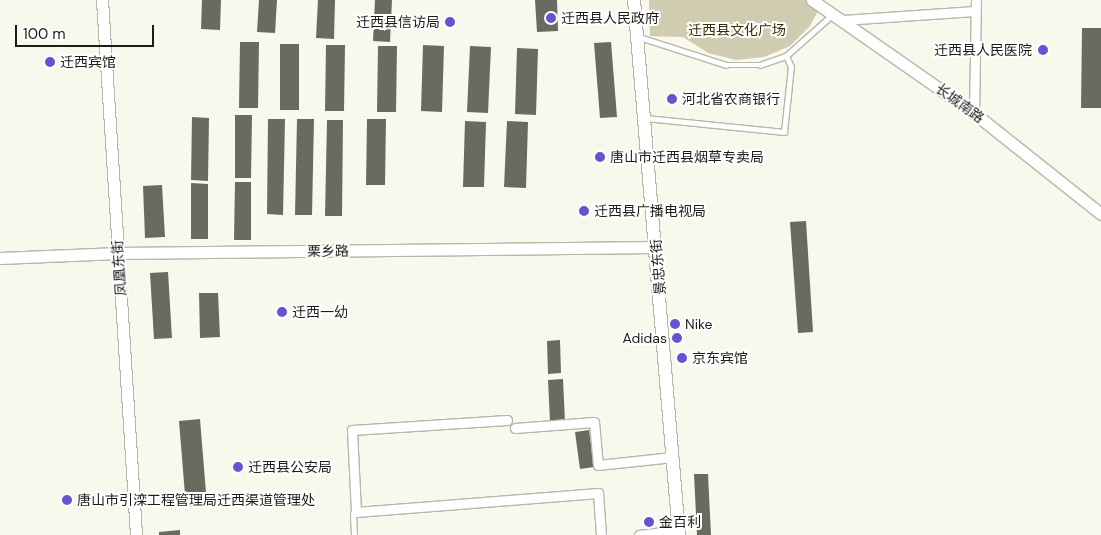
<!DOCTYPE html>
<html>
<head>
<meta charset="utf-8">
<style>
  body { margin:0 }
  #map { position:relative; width:1101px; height:535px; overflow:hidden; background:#f9f8ec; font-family:"DM Sans","Noto Sans SC",sans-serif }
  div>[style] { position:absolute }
  .green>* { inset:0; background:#cfccb1 }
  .building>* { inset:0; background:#6b6a60 }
  .roads { filter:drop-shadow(1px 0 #b7b6ab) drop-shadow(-1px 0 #b7b6ab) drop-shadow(0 1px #b7b6ab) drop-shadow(0 -1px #b7b6ab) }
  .service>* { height:4.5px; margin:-2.25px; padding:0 2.25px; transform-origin:2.25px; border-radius:2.25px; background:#fff }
  .minor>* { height:9px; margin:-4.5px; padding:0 4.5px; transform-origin:4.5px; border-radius:4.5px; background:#fff }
  .tertiary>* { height:11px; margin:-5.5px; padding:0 5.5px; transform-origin:5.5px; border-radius:5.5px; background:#fff }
  .secondary>* { height:12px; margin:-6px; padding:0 6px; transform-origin:6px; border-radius:6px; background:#fff }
  .dots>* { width:14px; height:14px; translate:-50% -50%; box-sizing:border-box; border:2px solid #fff; border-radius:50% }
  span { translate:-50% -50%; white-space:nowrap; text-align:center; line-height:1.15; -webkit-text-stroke:4px #fff; paint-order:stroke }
  .poi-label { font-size:14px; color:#1d1d18 }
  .left { translate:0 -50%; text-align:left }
  .right { translate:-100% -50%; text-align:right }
  .park-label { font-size:14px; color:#332e04 }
  .street-label { font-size:14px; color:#1d1d18 }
  .scale { position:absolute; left:15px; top:25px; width:139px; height:22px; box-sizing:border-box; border:2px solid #1d1d18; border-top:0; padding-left:6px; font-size:15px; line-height:18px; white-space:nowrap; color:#1d1d18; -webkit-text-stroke:4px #fff; paint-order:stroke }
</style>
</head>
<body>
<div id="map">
  <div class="green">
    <div style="clip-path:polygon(649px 0,824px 0,810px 26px,790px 46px,764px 57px,736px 60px,708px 53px,683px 37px,650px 36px)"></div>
  </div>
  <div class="building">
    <div style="clip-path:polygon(202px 0,221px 0,220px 30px,201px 29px)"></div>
    <div style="clip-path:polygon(259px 0,277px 0,275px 33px,257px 32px)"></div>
    <div style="clip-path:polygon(318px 0,335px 0,334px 39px,316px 38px)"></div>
    <div style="clip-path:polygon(375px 0,392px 0,390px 42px,373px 41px)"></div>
    <div style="clip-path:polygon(535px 0,557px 0,558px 31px,537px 32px)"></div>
    <div style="clip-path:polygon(1082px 28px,1101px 28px,1101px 108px,1081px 108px)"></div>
    <div style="clip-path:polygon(240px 42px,259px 42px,258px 108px,239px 108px)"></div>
    <div style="clip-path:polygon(611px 42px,617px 117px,600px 118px,594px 43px)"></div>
    <div style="clip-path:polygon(280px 44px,299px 44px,299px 110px,280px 110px)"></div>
    <div style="clip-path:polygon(326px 45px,345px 45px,344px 111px,325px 111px)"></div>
    <div style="clip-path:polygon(423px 45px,444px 46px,442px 112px,421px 111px)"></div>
    <div style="clip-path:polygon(378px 46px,397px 46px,396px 112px,377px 112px)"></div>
    <div style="clip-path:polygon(470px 46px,491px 47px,488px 113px,467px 112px)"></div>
    <div style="clip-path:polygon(517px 48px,538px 49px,536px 115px,515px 114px)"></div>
    <div style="clip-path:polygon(235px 115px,252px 115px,251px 178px,235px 178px)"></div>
    <div style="clip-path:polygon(192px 117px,209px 118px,208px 181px,191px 180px)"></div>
    <div style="clip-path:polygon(268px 119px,285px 119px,283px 215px,267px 214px)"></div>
    <div style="clip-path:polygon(297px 119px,314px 119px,312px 215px,295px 215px)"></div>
    <div style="clip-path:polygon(367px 119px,386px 119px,385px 185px,366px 185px)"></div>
    <div style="clip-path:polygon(327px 120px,343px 120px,342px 216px,325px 216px)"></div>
    <div style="clip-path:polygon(465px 121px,486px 122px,484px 187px,463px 187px)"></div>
    <div style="clip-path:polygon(507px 121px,528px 122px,526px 188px,504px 187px)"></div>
    <div style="clip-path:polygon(235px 182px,251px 182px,251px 240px,234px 240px)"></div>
    <div style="clip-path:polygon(191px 183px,208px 184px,208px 239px,191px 239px)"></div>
    <div style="clip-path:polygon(162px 185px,165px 237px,145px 238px,143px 186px)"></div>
    <div style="clip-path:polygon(806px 221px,813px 332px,798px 333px,790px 222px)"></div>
    <div style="clip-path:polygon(168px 272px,172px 338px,154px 339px,150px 273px)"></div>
    <div style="clip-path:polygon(199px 293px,218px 293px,220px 337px,200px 338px)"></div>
    <div style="clip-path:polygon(560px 340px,561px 373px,548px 374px,547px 341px)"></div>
    <div style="clip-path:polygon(563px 379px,565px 422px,550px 422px,548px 380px)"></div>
    <div style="clip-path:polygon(200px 419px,207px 505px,186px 507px,179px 421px)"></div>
    <div style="clip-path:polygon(589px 430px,594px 467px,580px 469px,575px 432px)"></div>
    <div style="clip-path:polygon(694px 474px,708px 474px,711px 535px,697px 535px)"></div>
    <div style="clip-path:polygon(180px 530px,180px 535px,159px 535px,159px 532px)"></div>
  </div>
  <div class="roads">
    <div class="service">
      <div style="left:639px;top:37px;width:91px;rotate:17.8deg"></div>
      <div style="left:726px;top:65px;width:34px"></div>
      <div style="left:760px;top:65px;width:28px;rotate:-19deg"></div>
      <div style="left:786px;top:56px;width:62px;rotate:-41.7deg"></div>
      <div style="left:646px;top:118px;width:139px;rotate:5.8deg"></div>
      <div style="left:784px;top:132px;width:65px;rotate:-83.9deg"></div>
      <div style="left:791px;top:67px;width:12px;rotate:-114deg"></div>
      <div style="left:354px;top:535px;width:21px;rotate:-93deg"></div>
      <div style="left:353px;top:514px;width:4px;rotate:-34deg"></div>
    </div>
    <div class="minor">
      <div style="left:843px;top:20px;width:132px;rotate:-3.9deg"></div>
      <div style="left:974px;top:113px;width:113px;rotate:-89deg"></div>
      <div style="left:507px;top:420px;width:155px;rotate:176.3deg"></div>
      <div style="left:352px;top:430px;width:82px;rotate:87.2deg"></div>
      <div style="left:356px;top:512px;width:243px;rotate:-4.5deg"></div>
      <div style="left:598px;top:493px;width:42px;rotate:85.9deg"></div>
      <div style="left:515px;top:428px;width:79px;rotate:-4.3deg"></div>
      <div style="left:594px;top:422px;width:43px;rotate:84.7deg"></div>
      <div style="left:598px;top:465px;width:75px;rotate:-6.1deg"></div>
      <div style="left:639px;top:535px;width:40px;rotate:-7.1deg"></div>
    </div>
    <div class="tertiary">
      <div style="left:102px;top:0;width:536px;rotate:86.36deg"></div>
      <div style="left:812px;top:0;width:198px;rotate:34.9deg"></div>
      <div style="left:974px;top:113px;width:162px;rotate:38.5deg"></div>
      <div style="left:0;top:258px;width:118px;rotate:-2.4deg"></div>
      <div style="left:118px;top:253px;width:538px;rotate:-0.64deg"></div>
    </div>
    <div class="secondary">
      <div style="left:634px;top:0;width:537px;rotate:85.19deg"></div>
    </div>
  </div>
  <div class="dots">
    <div style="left:551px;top:18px;background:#6156cf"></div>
    <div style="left:450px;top:22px;background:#6156cf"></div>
    <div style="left:1043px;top:50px;background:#6156cf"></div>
    <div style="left:50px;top:62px;background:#6156cf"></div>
    <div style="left:672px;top:99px;background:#6156cf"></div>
    <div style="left:600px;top:157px;background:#6156cf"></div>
    <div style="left:584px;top:211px;background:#6156cf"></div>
    <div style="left:282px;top:312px;background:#6156cf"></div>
    <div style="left:675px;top:324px;background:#6156cf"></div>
    <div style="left:677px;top:338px;background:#6156cf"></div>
    <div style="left:682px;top:358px;background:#6156cf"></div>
    <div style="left:238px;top:467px;background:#6156cf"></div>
    <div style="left:67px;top:500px;background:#6156cf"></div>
    <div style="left:649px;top:522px;background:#6156cf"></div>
  </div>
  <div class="poi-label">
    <span class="left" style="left:561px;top:18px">迁西县人民政府</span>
    <span class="right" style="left:440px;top:22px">迁西县信访局</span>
    <span class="right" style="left:1032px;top:50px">迁西县人民医院</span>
    <span class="left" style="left:60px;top:62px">迁西宾馆</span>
    <span class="left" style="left:682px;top:99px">河北省农商银行</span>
    <span class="left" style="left:610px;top:157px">唐山市迁西县烟草专卖局</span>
    <span class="left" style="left:594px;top:211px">迁西县广播电视局</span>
    <span class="left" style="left:292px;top:312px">迁西一幼</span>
    <span class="left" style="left:685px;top:324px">Nike</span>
    <span class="right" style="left:667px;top:338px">Adidas</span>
    <span class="left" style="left:692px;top:358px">京东宾馆</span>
    <span class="left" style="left:248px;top:467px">迁西县公安局</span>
    <span class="left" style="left:77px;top:500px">唐山市引滦工程管理局迁西渠道管理处</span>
    <span class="left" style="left:659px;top:522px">金百利</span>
  </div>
  <div class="park-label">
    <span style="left:737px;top:30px">迁西县文化广场</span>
  </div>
  <div class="street-label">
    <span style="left:960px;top:103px;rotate:36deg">长城南路</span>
    <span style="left:328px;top:251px;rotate:-1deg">栗乡路</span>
    <span style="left:658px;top:267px;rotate:-95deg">景忠东街</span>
    <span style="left:119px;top:268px;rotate:-94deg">凤凰东街</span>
  </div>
  <div class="scale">100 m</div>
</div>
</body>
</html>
